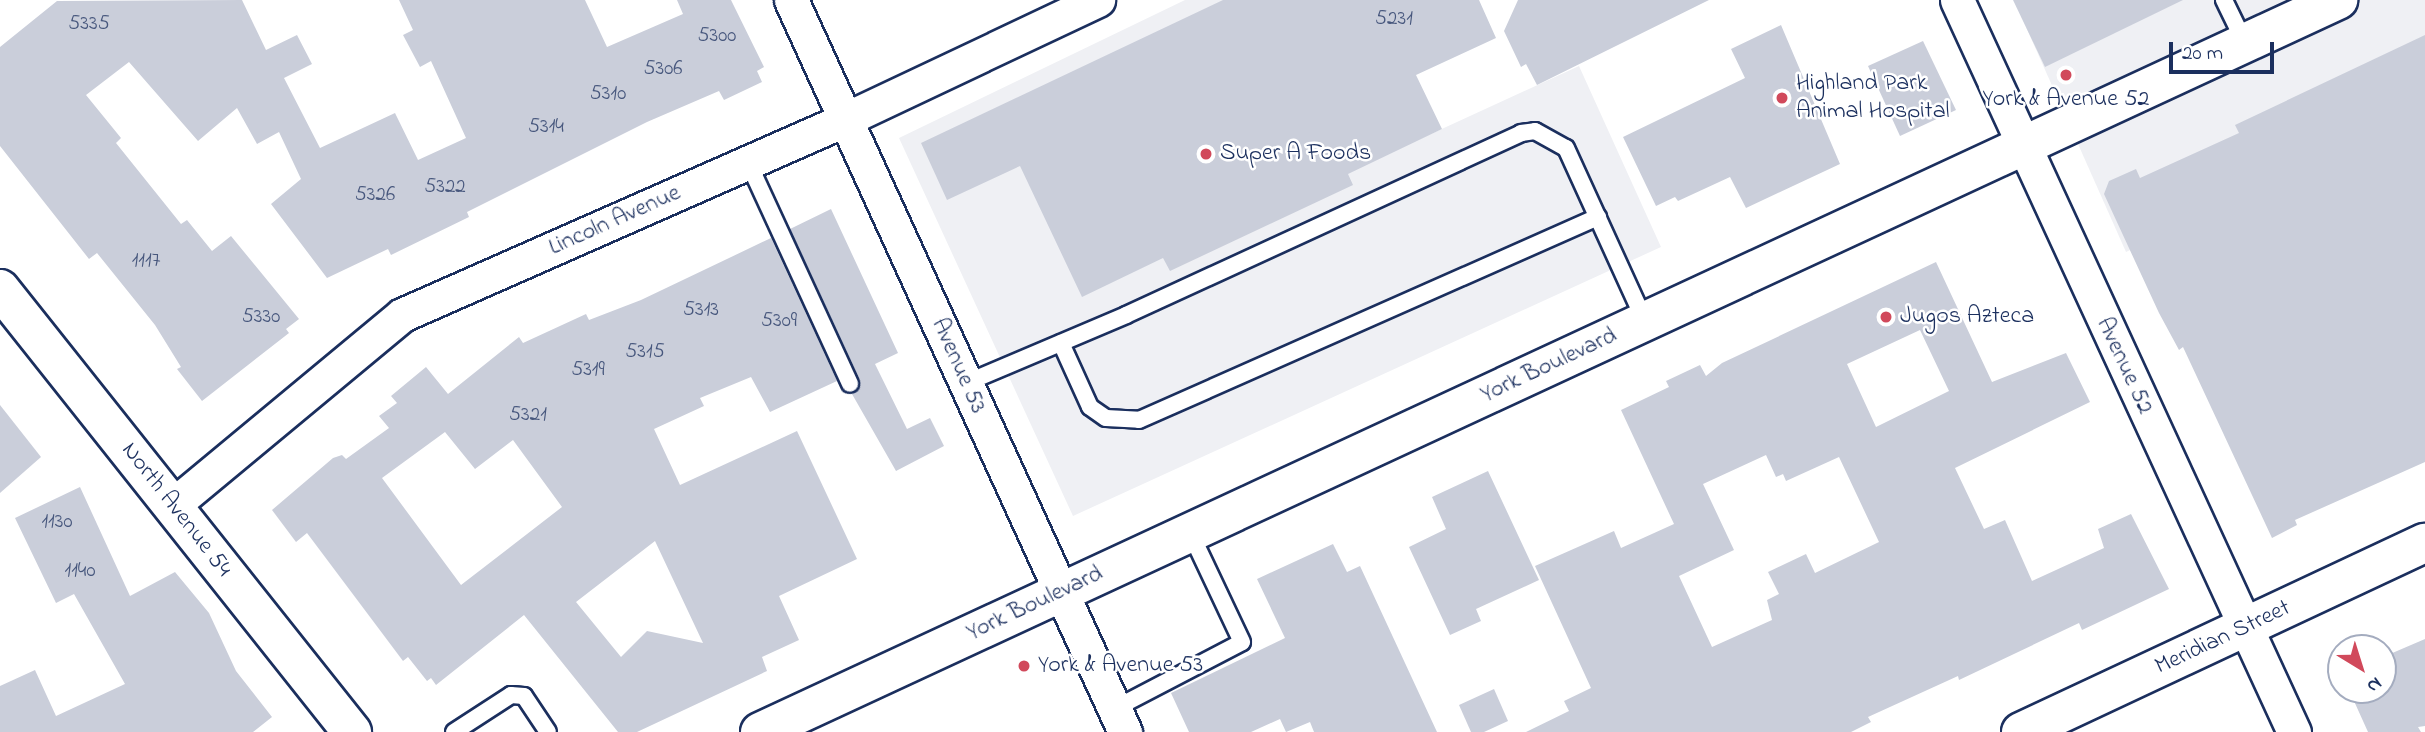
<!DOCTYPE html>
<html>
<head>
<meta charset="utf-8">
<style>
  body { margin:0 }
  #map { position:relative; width:2425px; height:732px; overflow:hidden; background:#fff; font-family:"Indie Flower",sans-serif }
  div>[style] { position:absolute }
  .built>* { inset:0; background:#eff0f4 }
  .building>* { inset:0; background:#caceda }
  .roads { filter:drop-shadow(2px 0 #1b2f5e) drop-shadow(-2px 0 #1b2f5e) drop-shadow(0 2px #1b2f5e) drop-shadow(0 -2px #1b2f5e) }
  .service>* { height:16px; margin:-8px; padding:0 8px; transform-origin:8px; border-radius:8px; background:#fff }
  .minor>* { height:33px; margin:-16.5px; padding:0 16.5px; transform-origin:16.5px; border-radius:16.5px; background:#fff }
  .tertiary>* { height:38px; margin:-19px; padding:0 19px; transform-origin:19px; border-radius:19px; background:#fff }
  .secondary>* { height:38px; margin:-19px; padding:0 19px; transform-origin:19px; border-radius:19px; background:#fff }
  .dots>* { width:19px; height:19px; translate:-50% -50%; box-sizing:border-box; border:4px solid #fff; border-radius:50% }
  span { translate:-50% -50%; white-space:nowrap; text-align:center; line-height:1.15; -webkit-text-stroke:5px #fff; paint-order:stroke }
  .number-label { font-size:21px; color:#47577d }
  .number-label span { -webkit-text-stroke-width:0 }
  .poi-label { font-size:24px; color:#1b2f5e }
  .left { translate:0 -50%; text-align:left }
  .street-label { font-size:24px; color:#1b2f5e }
  .north { position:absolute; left:2327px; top:634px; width:70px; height:70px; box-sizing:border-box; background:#fff; border:2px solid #a4acbf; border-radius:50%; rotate:142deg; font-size:19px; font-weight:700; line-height:28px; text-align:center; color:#1b2f5e }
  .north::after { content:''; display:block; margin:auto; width:24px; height:32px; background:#d1495b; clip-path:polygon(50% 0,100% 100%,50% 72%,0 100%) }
  .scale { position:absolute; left:2169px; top:42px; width:105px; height:32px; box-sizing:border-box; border:4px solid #1b2f5e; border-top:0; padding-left:9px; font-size:21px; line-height:24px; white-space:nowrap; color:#1b2f5e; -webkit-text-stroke:5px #fff; paint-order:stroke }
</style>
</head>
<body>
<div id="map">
  <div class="built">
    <div style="clip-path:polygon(1185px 0,1356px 0,1420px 139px,1579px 66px,1661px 247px,1073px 516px,899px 138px)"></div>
    <div style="clip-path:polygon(2014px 0,2425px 0,2425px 110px,2126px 252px)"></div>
  </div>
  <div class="building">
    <div style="clip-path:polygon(242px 0,266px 50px,297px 35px,312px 64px,284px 78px,320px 148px,395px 113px,418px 160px,466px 138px,431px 61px,420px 67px,403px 35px,413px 30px,399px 0,585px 0,607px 47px,683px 14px,677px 0,731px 0,764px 67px,757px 71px,762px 82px,724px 100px,719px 91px,647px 122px,467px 212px,469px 217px,391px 255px,388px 249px,327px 278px,271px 204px,301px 179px,279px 132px,257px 144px,237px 108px,198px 141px,129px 62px,86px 95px,121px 138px,116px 143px,181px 224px,187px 220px,212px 251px,231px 236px,299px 319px,286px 329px,289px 333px,202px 401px,177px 369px,181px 367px,155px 325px,97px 253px,89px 259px,0 146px,0 47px,57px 1px)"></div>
    <div style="clip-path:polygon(1223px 0,1479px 0,1496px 38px,1416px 75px,1442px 129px,1348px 174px,1353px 185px,1170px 271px,1163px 258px,1082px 297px,1020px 166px,947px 200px,921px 143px)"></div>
    <div style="clip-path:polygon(1518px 0,1709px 0,1537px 85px,1526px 64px,1521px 67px,1504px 31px)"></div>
    <div style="clip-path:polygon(2013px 0,2183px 0,2045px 67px)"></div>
    <div style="clip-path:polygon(1781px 25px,1840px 164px,1746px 208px,1730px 177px,1678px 201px,1675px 197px,1656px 206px,1623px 137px,1745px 78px,1731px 49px)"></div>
    <div style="clip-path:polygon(2425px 35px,2425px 462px,2295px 520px,2297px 525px,2272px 538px,2183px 347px,2179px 350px,2159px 313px,2104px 194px,2109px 181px,2136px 169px,2140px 178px,2239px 133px,2235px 125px)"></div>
    <div style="clip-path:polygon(1923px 41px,1956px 110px,1900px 136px,1868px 66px)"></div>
    <div style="clip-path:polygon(831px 209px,898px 353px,875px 364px,907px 429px,930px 418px,944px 446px,896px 471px,852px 394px,859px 389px,860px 380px,790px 229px)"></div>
    <div style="clip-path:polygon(evenodd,771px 238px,837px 381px,770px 412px,751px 377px,700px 398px,704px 406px,654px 429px,680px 485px,797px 431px,857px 559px,779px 596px,799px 640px,762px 657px,767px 671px,637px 732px,618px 732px,524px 615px,436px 685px,431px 678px,427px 681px,408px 657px,403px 661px,307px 533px,296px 542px,272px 510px,333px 458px,342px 455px,346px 459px,389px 428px,379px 416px,397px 403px,391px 396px,426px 367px,448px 394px,519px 337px,523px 343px,586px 314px,589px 320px,641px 300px,771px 238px,445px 432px,475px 469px,513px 440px,562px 507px,461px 585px,382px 478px,445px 432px,771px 238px,655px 541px,703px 643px,647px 631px,621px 657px,576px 602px,655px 541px)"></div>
    <div style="clip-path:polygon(evenodd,1936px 262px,1992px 382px,2066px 353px,2090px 402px,1955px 468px,1984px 529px,2005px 520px,2032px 581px,2104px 548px,2098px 529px,2131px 514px,2169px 589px,2082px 630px,2079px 623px,1959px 680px,1958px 676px,1868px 717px,1871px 722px,1851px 732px,1526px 732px,1569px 711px,1564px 701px,1591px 688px,1535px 566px,1614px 531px,1621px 548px,1674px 524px,1621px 410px,1669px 387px,1666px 381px,1700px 365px,1706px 376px,1722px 363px,1936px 262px,1920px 330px,1949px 391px,1876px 427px,1847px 364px,1920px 330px,1936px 262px,1766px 455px,1776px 477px,1783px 474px,1786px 481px,1839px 457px,1879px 542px,1815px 573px,1806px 554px,1768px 572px,1779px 594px,1767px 600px,1772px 620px,1712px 647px,1679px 576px,1734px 550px,1703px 484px,1766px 455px)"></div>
    <div style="clip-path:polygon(0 405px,41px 457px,0 493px)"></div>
    <div style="clip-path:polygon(1488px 471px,1539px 580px,1476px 609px,1481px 621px,1450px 635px,1409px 547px,1446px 529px,1432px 497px)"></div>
    <div style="clip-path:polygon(80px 487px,130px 596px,175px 572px,209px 613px,236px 671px,272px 717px,253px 732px,0 732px,0 686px,35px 670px,56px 716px,125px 684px,74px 594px,56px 603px,15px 518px)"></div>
    <div style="clip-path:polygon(1333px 544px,1347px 572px,1360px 566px,1437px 732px,1314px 732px,1310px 722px,1286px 732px,1280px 719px,1251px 732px,1189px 732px,1171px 693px,1285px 638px,1257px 579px)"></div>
    <div style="clip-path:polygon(2425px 639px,2425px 726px,2418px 727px,2421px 732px,2368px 732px,2349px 690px,2383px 690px,2383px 657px)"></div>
    <div style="clip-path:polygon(1494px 689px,1508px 721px,1484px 732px,1471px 732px,1459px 705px)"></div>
  </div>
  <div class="roads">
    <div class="service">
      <div style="left:2224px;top:0;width:48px;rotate:64deg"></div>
      <div style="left:748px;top:162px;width:244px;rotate:65.3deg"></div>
      <div style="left:1061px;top:343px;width:70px;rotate:65.6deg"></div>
      <div style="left:1090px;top:407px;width:19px;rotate:35deg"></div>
      <div style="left:1106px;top:418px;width:33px;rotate:3deg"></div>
      <div style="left:1139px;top:420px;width:502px;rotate:-23.86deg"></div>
      <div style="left:966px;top:383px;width:174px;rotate:-23deg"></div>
      <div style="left:1126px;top:315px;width:435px;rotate:-24.7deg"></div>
      <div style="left:1521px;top:133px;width:14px;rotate:-8deg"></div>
      <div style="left:1535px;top:131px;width:35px;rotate:29deg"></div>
      <div style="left:1566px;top:148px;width:190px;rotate:65.5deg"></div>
      <div style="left:1114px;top:709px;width:144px;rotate:-27.6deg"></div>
      <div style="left:1242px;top:642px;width:122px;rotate:-115.3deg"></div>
      <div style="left:454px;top:732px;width:68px;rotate:-33deg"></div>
      <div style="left:511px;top:695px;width:13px;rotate:4deg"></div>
      <div style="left:524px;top:696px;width:43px;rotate:56.3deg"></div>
    </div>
    <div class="minor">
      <div style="left:791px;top:0;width:805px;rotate:65.47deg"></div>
      <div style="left:1957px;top:0;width:806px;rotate:65.28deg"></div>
      <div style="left:172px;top:506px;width:299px;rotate:-39.7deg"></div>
      <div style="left:402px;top:315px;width:485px;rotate:-23.8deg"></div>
      <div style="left:846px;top:119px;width:279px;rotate:-25.3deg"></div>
    </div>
    <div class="tertiary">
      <div style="left:0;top:289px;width:566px;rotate:51.53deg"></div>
      <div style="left:2021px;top:732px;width:446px;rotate:-25.1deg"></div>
    </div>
    <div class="secondary">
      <div style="left:760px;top:732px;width:1740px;rotate:-24.89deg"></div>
    </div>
  </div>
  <div class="dots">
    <div style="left:2066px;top:75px;background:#d1495b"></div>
    <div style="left:1782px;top:98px;background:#d1495b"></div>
    <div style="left:1206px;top:154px;background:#d1495b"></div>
    <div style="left:1886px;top:317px;background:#d1495b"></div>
    <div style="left:1024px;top:666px;background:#d1495b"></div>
  </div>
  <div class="number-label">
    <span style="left:1394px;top:19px">5231</span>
    <span style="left:89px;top:24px">5335</span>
    <span style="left:717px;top:36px">5300</span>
    <span style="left:663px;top:69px">5306</span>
    <span style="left:608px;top:94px">5310</span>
    <span style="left:546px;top:127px">5314</span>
    <span style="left:445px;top:187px">5322</span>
    <span style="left:375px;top:195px">5326</span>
    <span style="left:146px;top:261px">1117</span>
    <span style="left:701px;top:310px">5313</span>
    <span style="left:261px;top:317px">5330</span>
    <span style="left:779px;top:321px">5309</span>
    <span style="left:645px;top:352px">5315</span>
    <span style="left:588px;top:370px">5319</span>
    <span style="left:528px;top:415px">5321</span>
    <span style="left:57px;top:522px">1130</span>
    <span style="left:80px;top:571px">1140</span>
  </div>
  <div class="poi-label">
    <span class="left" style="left:1796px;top:98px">Highland Park<br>Animal Hospital</span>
    <span style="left:2066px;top:100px">York &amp; Avenue 52</span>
    <span class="left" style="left:1220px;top:154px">Super A Foods</span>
    <span class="left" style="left:1900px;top:317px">Jugos Azteca</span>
    <span class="left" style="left:1038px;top:666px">York &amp; Avenue 53</span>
  </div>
  <div class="street-label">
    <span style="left:615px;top:221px;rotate:-24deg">Lincoln Avenue</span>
    <span style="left:958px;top:366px;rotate:66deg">Avenue 53</span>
    <span style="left:1549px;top:366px;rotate:-25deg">York Boulevard</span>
    <span style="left:2124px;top:366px;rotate:65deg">Avenue 52</span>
    <span style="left:176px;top:510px;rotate:52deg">North Avenue 54</span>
    <span style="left:1035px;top:604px;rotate:-25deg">York Boulevard</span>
    <span style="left:2223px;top:638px;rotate:-25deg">Meridian Street</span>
  </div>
  <div class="north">N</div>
  <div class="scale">20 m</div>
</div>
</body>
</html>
